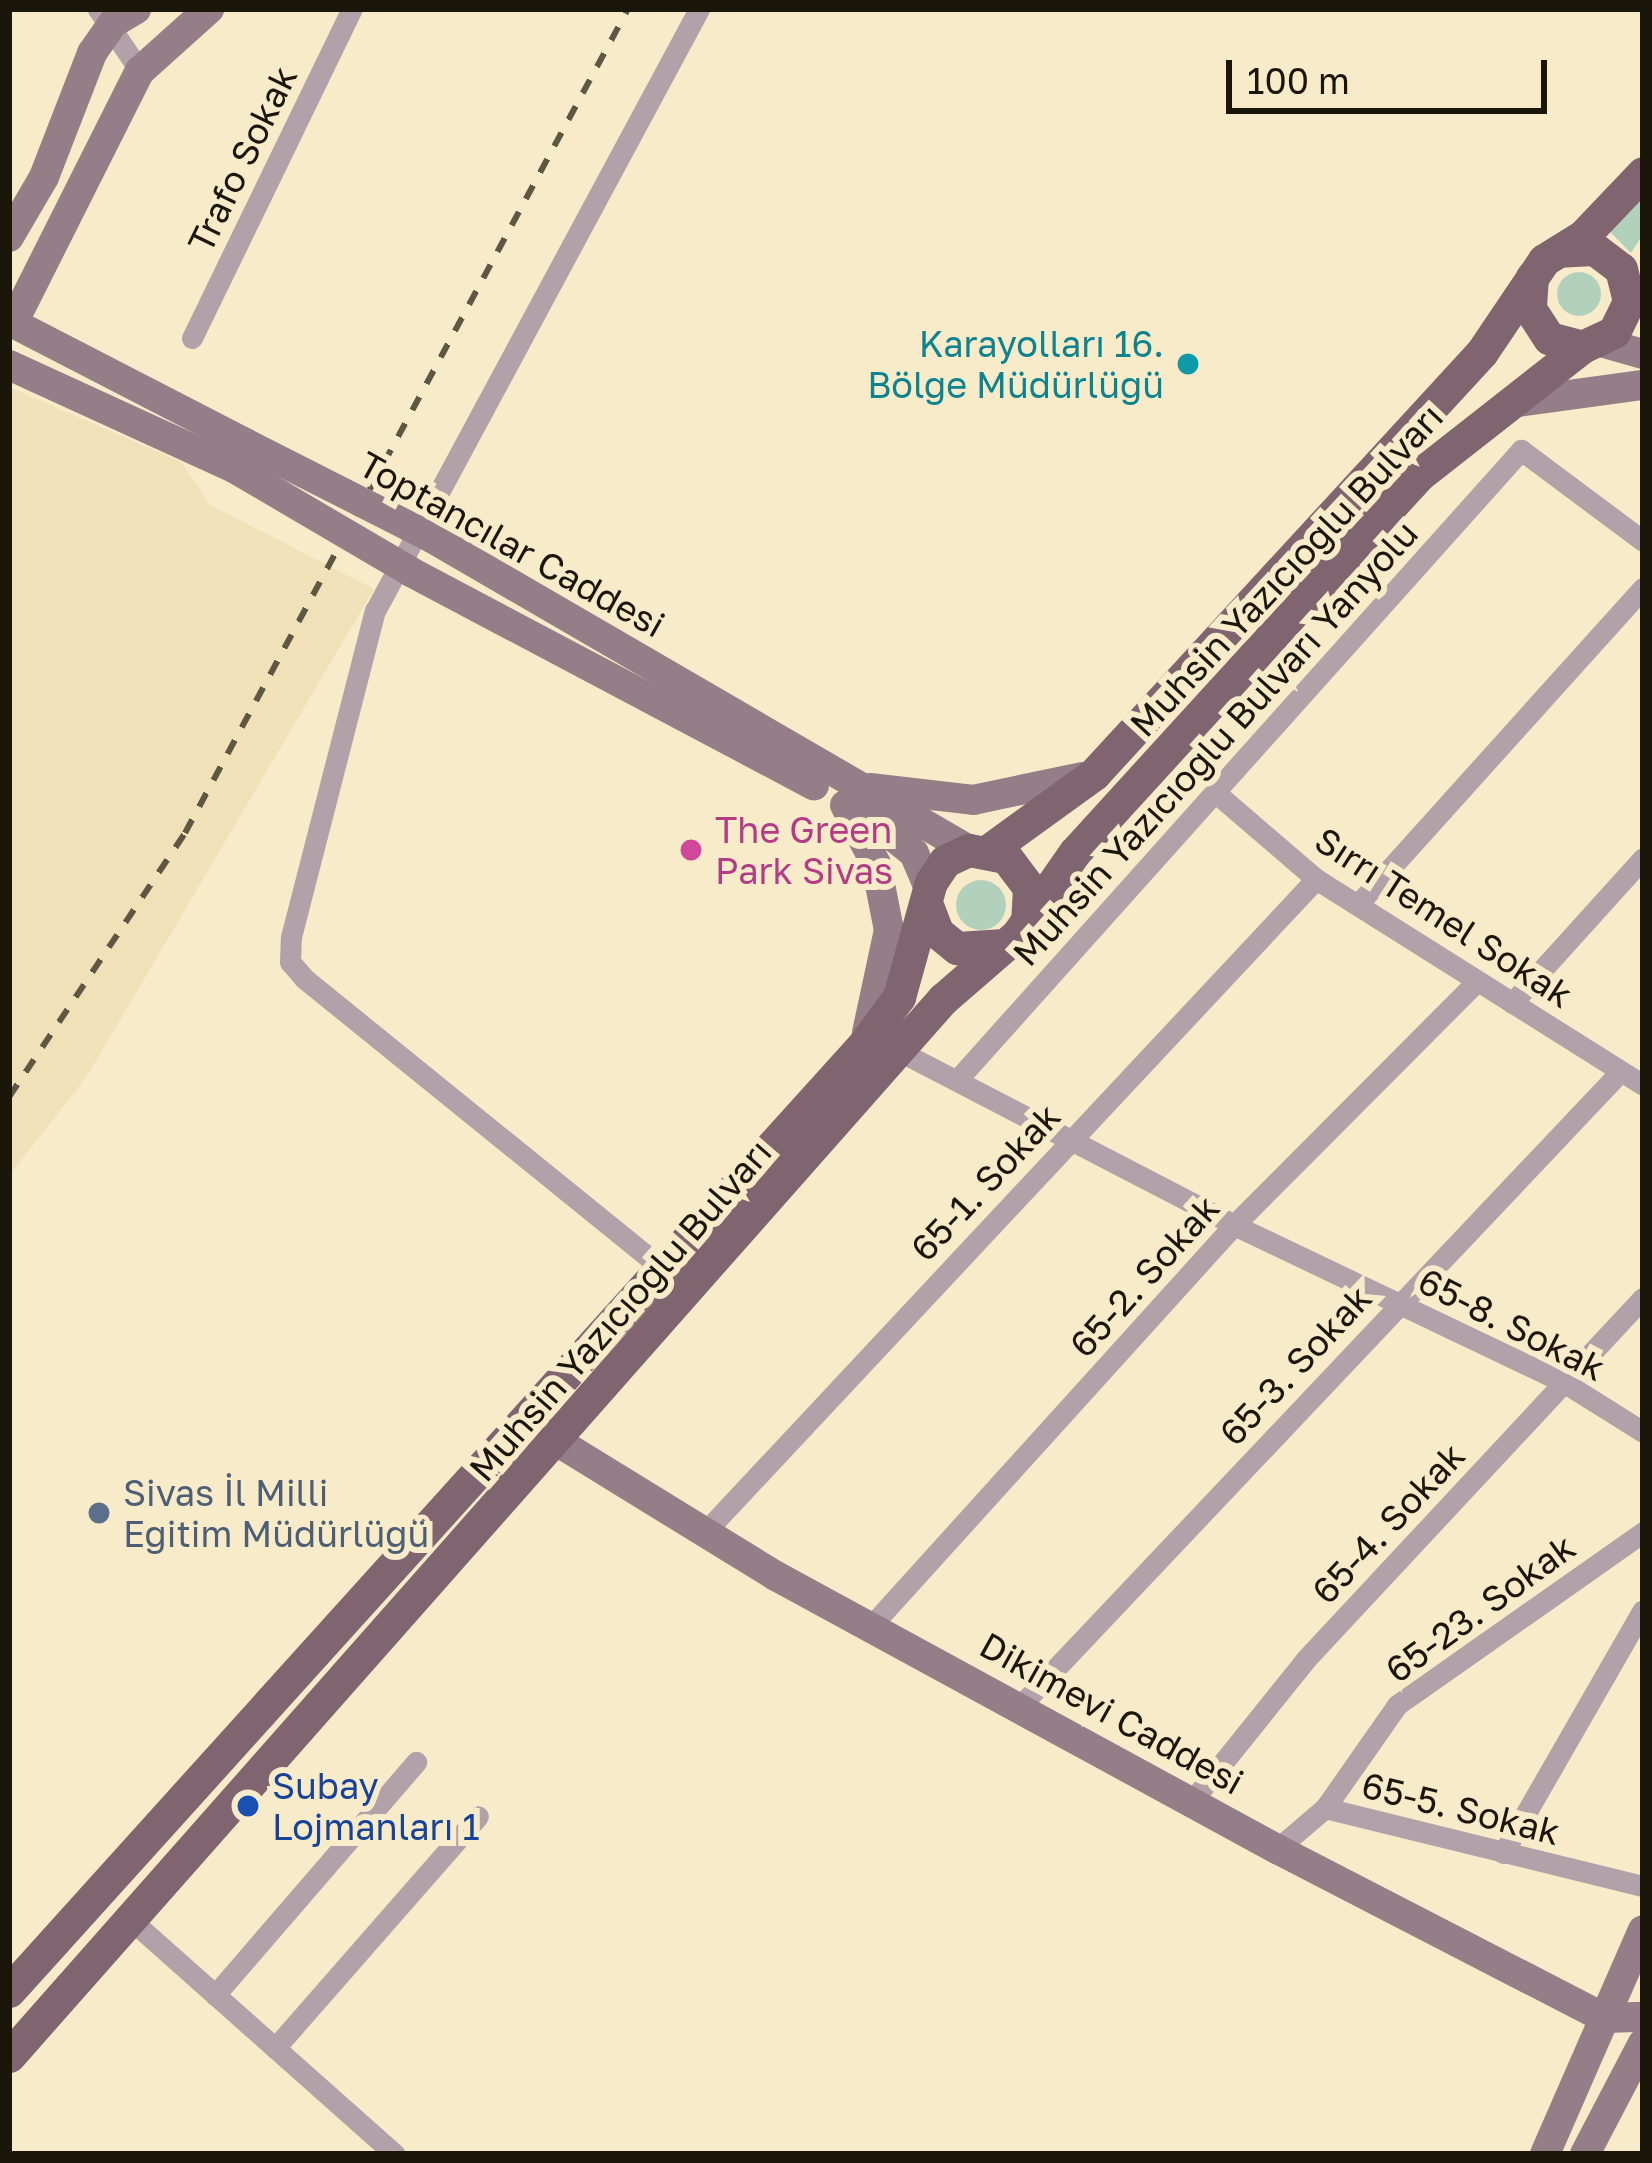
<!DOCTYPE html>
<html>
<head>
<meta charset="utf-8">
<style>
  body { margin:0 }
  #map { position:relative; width:1652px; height:2163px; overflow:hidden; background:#f8ebc9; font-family:"Golos Text",sans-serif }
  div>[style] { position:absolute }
  .built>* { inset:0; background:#f1e1b8 }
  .green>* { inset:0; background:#b2d1bd }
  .round { border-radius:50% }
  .street>* { height:21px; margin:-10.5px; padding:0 10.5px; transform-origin:10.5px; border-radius:10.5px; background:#b2a1a8 }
  .secondary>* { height:30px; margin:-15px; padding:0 15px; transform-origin:15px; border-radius:15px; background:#957e87 }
  .primary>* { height:33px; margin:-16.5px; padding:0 16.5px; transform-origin:16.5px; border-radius:16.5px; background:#806470 }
  .rail>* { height:6px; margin-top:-3px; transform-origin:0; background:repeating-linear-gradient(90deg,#5e5744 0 15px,transparent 0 30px) }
  .secondary-bridge>* { height:30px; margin:-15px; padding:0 15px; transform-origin:15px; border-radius:15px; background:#957e87 }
  .dots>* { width:33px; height:33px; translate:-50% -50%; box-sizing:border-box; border:6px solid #f8ebc9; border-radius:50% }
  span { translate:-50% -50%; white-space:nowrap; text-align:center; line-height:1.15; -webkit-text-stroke:12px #f8ebc9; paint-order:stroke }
  .street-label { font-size:36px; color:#1b160a }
  .culture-label { font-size:36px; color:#0d838f }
  .right { translate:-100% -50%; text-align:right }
  .hotel-label { font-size:36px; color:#b23c85 }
  .left { translate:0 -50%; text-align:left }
  .service-label { font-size:36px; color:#4e5e75 }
  .transit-label { font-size:36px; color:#164399 }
  .frame { position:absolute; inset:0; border:12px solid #1b160a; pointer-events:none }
  .scale { position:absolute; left:1226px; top:60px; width:321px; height:54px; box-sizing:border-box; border:6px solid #1b160a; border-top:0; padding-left:15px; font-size:36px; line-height:42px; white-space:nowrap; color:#1b160a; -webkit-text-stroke:9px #f8ebc9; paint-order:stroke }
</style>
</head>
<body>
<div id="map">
  <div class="built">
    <div style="clip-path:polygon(9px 387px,181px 462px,210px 505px,374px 589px,87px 1076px,9px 1176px)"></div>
  </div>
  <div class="green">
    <div style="clip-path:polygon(1643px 187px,1643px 234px,1631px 253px,1605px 227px)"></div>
    <div class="round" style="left:1557px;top:272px;width:44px;height:44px"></div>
    <div class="round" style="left:956px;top:880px;width:50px;height:50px"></div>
  </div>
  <div class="street">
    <div style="left:98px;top:9px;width:75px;rotate:55.9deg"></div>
    <div style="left:192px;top:338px;width:366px;rotate:-64.1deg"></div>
    <div style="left:1216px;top:793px;width:132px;rotate:40.7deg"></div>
    <div style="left:1316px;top:879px;width:386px;rotate:32.2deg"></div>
    <div style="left:1359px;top:903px;width:424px;rotate:-48deg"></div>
    <div style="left:1512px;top:1003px;width:195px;rotate:-47.9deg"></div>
    <div style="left:899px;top:1051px;width:377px;rotate:27.4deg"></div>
    <div style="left:1234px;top:1225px;width:367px;rotate:25.5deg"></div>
    <div style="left:1565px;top:1383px;width:92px;rotate:32.1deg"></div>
    <div style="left:957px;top:1080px;width:846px;rotate:-48.16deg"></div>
    <div style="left:1521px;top:450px;width:152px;rotate:36.7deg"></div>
    <div style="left:663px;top:1269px;width:462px;rotate:-141deg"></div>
    <div style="left:304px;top:978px;width:21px;rotate:-131deg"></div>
    <div style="left:290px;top:962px;width:25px;rotate:-88deg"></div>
    <div style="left:291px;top:937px;width:337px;rotate:-75.6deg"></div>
    <div style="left:375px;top:611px;width:684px;rotate:-61.71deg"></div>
    <div style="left:704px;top:1533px;width:896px;rotate:-46.9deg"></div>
    <div style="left:871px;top:1626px;width:541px;rotate:-47.85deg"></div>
    <div style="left:1234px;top:1225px;width:344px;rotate:-45.1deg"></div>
    <div style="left:1021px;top:1705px;width:871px;rotate:-46.58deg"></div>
    <div style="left:1192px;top:1801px;width:182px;rotate:-51.2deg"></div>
    <div style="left:1306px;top:1659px;width:494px;rotate:-47deg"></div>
    <div style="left:1325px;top:1808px;width:126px;rotate:-55deg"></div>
    <div style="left:1397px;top:1705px;width:301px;rotate:-35.1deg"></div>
    <div style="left:1277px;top:1849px;width:63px;rotate:-40.5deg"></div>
    <div style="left:1325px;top:1808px;width:327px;rotate:13.8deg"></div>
    <div style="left:1503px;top:1853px;width:280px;rotate:-60.1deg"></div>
    <div style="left:131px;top:1920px;width:353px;rotate:41.6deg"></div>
    <div style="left:215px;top:1995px;width:308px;rotate:-49.2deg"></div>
    <div style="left:275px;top:2048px;width:308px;rotate:-48.8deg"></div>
  </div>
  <div class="secondary">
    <div style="left:9px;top:237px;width:69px;rotate:-59.7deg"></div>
    <div style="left:44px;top:177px;width:133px;rotate:-68.8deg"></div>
    <div style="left:92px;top:53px;width:37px;rotate:-55deg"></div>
    <div style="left:113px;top:23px;width:27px;rotate:-31deg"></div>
    <div style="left:9px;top:321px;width:266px;rotate:27.3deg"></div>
    <div style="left:13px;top:323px;width:282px;rotate:-63.3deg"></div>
    <div style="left:140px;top:71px;width:93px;rotate:-41.9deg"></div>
    <div style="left:1601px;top:342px;width:44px;rotate:15.9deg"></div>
    <div style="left:9px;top:365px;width:247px;rotate:24.6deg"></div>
    <div style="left:1511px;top:403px;width:133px;rotate:-7.8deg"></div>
    <div style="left:432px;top:538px;width:621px;rotate:30.16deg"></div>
    <div style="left:411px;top:572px;width:456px;rotate:27.9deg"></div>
    <div style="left:870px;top:788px;width:104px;rotate:6.6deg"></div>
    <div style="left:973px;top:800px;width:111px;rotate:-11.9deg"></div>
    <div style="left:845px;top:805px;width:67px;rotate:62.3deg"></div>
    <div style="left:876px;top:864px;width:67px;rotate:78.9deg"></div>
    <div style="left:889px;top:930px;width:105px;rotate:102.1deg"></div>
    <div style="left:866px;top:815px;width:61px;rotate:38.4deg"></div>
    <div style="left:914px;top:853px;width:38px;rotate:67deg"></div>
    <div style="left:558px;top:1442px;width:256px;rotate:31.6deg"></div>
    <div style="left:776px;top:1576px;width:571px;rotate:28.59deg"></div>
    <div style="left:1277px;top:1849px;width:369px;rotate:27.3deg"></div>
    <div style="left:1605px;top:2018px;width:38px;rotate:-2deg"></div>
    <div style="left:1545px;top:2154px;width:244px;rotate:-66.4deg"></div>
    <div style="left:1585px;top:2154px;width:125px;rotate:-62.4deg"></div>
  </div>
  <div class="primary">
    <div style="left:1532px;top:277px;width:32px;rotate:94deg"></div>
    <div style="left:1530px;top:309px;width:35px;rotate:57deg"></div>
    <div style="left:1549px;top:338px;width:34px;rotate:15deg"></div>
    <div style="left:1582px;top:347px;width:35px;rotate:-25deg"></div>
    <div style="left:1614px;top:332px;width:34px;rotate:-64deg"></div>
    <div style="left:1629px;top:301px;width:33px;rotate:-104deg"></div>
    <div style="left:1621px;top:269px;width:34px;rotate:-143deg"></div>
    <div style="left:1594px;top:249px;width:35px;rotate:177deg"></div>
    <div style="left:989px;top:850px;width:130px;rotate:-35.9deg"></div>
    <div style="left:1094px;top:774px;width:573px;rotate:-47.4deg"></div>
    <div style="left:1482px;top:352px;width:111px;rotate:-56deg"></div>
    <div style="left:1544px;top:260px;width:46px;rotate:-31.6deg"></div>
    <div style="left:1583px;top:236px;width:87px;rotate:-46.4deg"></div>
    <div style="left:928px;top:908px;width:26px;rotate:69deg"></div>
    <div style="left:937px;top:932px;width:26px;rotate:39deg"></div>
    <div style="left:957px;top:948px;width:47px;rotate:-3.7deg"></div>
    <div style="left:9px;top:1991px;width:1276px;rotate:-47.92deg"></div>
    <div style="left:864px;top:1044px;width:59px;rotate:-53.3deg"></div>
    <div style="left:899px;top:997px;width:119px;rotate:-74.5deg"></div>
    <div style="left:931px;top:882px;width:25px;rotate:-56deg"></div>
    <div style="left:945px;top:861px;width:26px;rotate:-25deg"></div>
    <div style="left:969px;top:850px;width:38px;rotate:11deg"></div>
    <div style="left:1006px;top:857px;width:38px;rotate:53deg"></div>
    <div style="left:1029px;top:887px;width:33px;rotate:93deg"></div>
    <div style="left:9px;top:2056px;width:1411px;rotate:-48.54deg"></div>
    <div style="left:943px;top:999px;width:98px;rotate:-40.9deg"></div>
    <div style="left:1017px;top:935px;width:101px;rotate:-55.1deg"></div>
    <div style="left:1075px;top:852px;width:510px;rotate:-47.62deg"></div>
    <div style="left:1419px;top:475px;width:207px;rotate:-38.1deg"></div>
  </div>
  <div class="rail">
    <div style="left:9px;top:1097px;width:317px;rotate:-56.3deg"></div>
    <div style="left:185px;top:833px;width:936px;rotate:-61.74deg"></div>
  </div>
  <div class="secondary-bridge">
    <div style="left:245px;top:443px;width:210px;rotate:26.9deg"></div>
    <div style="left:234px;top:468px;width:205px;rotate:30.4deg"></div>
  </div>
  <div class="dots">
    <div style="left:1188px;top:364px;background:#0f9aa8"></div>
    <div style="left:691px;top:850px;background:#d1479c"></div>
    <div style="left:99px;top:1513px;background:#5c6f8a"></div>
    <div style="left:248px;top:1806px;background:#1a4fb4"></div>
  </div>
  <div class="street-label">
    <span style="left:242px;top:159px;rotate:-64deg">Trafo Sokak</span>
    <span style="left:512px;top:544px;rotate:29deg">Toptancılar Caddesi</span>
    <span style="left:1286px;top:570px;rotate:-47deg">Muhsin Yazıcıoğlu Bulvarı</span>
    <span style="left:1215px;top:743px;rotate:-48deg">Muhsin Yazıcıoğlu Bulvarı Yanyolu</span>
    <span style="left:1444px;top:917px;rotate:33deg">Sırrı Temel Sokak</span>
    <span style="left:985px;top:1182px;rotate:-47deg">65-1. Sokak</span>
    <span style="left:1144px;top:1276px;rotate:-48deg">65-2. Sokak</span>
    <span style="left:620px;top:1310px;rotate:-49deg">Muhsin Yazıcıoğlu Bulvarı</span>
    <span style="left:1512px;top:1324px;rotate:27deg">65-8. Sokak</span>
    <span style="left:1295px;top:1365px;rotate:-47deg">65-3. Sokak</span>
    <span style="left:1388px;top:1523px;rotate:-47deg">65-4. Sokak</span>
    <span style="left:1480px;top:1608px;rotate:-36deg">65-23. Sokak</span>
    <span style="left:1112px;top:1713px;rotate:29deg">Dikimevi Caddesi</span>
    <span style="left:1461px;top:1808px;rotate:14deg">65-5. Sokak</span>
  </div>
  <div class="culture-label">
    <span class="right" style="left:1164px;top:364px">Karayolları 16.<br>Bölge Müdürlüğü</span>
  </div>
  <div class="hotel-label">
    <span class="left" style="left:715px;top:850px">The Green<br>Park Sivas</span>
  </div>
  <div class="service-label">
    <span class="left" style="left:123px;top:1513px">Sivas İl Milli<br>Eğitim Müdürlüğü</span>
  </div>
  <div class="transit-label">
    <span class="left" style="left:272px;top:1806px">Subay<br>Lojmanları 1</span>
  </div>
  <div class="frame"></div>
  <div class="scale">100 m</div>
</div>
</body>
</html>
